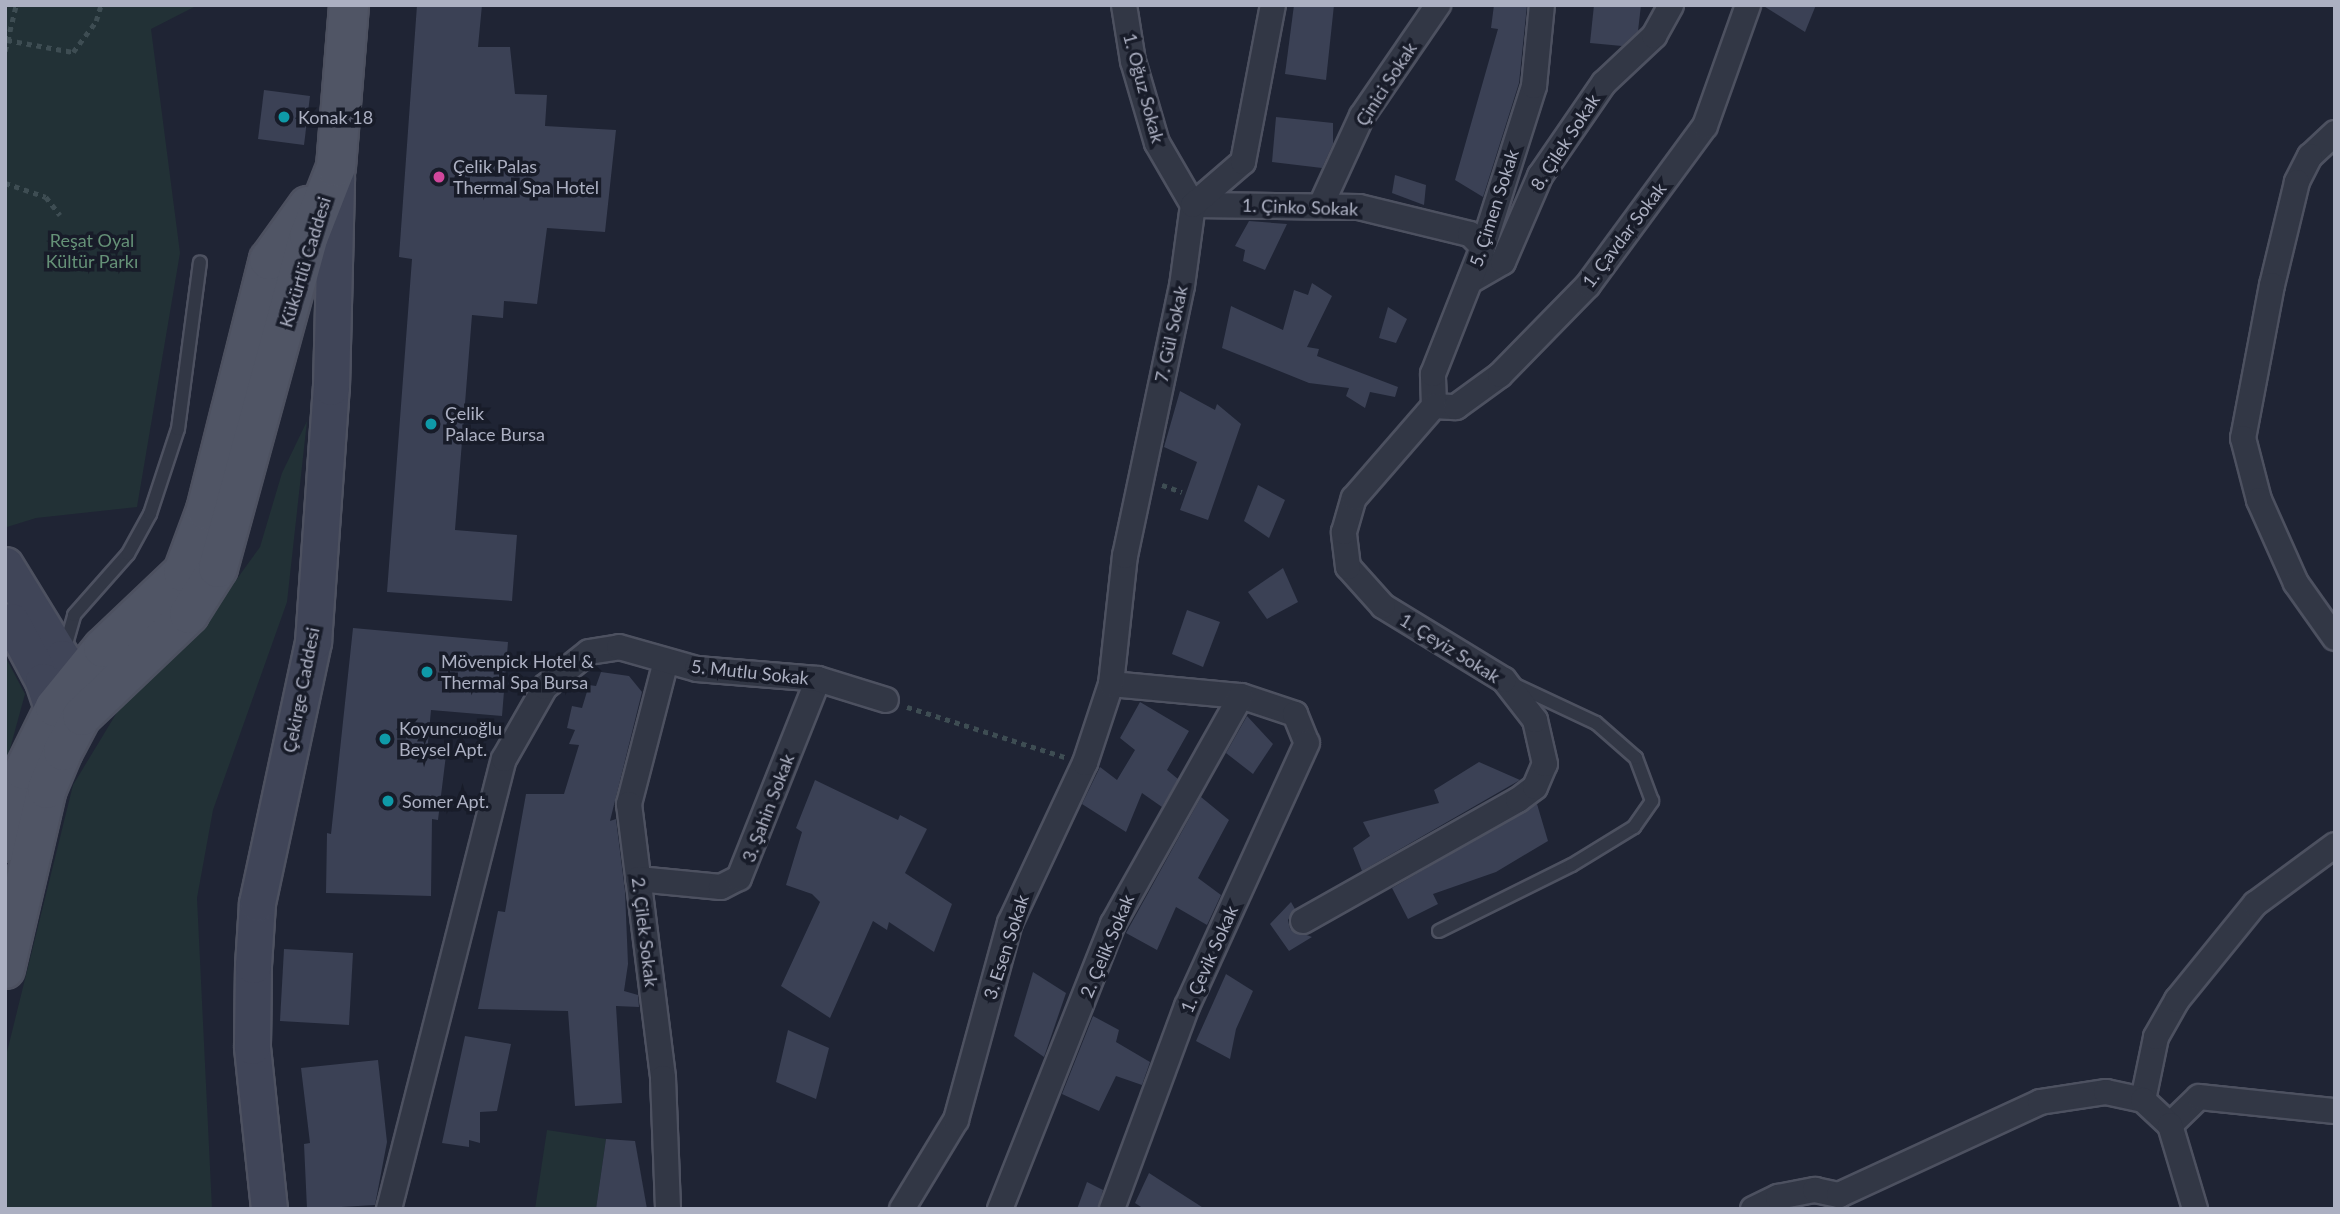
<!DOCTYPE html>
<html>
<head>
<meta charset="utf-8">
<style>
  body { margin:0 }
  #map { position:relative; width:2340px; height:1214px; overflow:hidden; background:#1f2434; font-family:Lato,sans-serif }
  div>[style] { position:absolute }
  .green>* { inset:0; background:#223136 }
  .building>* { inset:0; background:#3b4155 }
  .path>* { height:4.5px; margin-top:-2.25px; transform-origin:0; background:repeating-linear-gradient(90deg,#3e4d53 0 5px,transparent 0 10px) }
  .roads { filter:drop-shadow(2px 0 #4d5160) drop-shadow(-2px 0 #4d5160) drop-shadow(0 2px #4d5160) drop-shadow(0 -2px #4d5160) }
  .lane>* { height:12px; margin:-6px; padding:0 6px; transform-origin:6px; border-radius:6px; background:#323745 }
  .street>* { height:24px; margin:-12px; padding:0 12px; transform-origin:12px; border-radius:12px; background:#323745 }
  .secondary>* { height:35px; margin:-17.5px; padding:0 17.5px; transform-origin:17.5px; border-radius:17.5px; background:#404558 }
  .primary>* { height:38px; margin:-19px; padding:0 19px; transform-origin:19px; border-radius:19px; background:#505565 }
  .dots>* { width:19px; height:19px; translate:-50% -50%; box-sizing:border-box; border:4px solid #181c29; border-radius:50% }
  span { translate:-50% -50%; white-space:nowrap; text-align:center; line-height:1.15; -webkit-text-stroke:7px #181c29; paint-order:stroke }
  .street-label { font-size:18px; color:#acb0c2 }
  .poi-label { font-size:18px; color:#acb0c2 }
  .left { translate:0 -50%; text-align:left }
  .park-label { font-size:18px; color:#659177 }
  .frame { position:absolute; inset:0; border:7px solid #acb0c2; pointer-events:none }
</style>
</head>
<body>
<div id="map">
  <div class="green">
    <div style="clip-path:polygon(5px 5px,198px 5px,151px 29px,180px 253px,137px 507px,36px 518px,7px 527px)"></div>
    <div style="clip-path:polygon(307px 421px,287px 602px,213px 810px,197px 898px,212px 1209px,5px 1209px,5px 1060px,73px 785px,119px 709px,195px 637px,260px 547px,282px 473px)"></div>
    <div style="clip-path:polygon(5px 656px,25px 694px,5px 767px)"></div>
    <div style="clip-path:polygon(547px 1130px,606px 1139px,596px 1209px,535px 1209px)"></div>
  </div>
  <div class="building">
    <div style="clip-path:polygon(417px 5px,482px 5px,478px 47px,510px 47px,515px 94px,547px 95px,545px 126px,616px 130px,605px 232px,547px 228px,537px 304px,504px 301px,503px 318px,472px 315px,455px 530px,517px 535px,512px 601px,387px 592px,412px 259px,399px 257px)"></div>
    <div style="clip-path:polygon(1294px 5px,1334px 5px,1326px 80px,1285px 74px)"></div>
    <div style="clip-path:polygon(1494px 5px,1527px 5px,1519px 83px,1483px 197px,1455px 180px,1498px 29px,1491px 28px)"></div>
    <div style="clip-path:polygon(1594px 5px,1641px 5px,1638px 31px,1622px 46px,1590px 43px)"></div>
    <div style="clip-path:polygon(1762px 5px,1816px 5px,1805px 32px)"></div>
    <div style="clip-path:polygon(264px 90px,310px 96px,304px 145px,258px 139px)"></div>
    <div style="clip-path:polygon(1276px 117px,1333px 123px,1333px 144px,1322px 168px,1272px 162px)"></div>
    <div style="clip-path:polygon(1395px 175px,1426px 185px,1424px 205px,1392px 193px)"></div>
    <div style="clip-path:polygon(1249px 221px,1287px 224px,1265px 270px,1243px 261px,1245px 250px,1235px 246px)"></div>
    <div style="clip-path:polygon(1312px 283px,1332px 296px,1307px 347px,1319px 349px,1317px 356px,1398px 387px,1395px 397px,1370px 392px,1365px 408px,1346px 396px,1349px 388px,1309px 383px,1222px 348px,1231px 306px,1283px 330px,1294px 290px,1308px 295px)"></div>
    <div style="clip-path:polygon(1388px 307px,1407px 319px,1396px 343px,1379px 338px)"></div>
    <div style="clip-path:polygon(1180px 391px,1215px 410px,1217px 404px,1241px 424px,1208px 520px,1180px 510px,1197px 462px,1164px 447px)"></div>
    <div style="clip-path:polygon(1258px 485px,1285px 500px,1269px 538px,1244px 521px)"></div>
    <div style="clip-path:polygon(1283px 568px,1298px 602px,1267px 619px,1248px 592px)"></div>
    <div style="clip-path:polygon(1187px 610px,1220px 622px,1203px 667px,1172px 654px)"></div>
    <div style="clip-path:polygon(353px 628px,508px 642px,502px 716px,431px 710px,427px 753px,446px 755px,438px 820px,432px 819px,431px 896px,326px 893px,327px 833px,331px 834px)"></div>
    <div style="clip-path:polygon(601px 672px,629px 676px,642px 692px,610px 821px,616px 819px,625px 891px,628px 964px,624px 991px,638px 995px,639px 1007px,616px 1006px,622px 1103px,575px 1106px,568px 1011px,478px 1009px,498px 911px,505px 912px,526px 794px,564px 794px,579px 745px,569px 744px,575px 730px,567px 728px,572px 706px,582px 708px,589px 685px,596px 686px)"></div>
    <div style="clip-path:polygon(1140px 702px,1189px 731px,1167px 770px,1178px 779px,1162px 807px,1142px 793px,1126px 832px,1082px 804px,1100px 767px,1117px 780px,1135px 750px,1120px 738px)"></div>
    <div style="clip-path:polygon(1247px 716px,1273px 744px,1253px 774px,1226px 753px)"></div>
    <div style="clip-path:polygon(1479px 762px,1520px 780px,1362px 871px,1353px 848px,1370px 836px,1363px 822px,1439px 803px,1434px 790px)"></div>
    <div style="clip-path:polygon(815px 780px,898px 820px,900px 815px,927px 829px,905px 873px,952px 904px,934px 952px,889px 922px,887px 930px,873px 921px,830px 1018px,781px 986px,820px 902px,812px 894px,786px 885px,802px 832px,796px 828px)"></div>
    <div style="clip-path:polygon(1201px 797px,1229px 820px,1198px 878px,1221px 895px,1207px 925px,1176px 907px,1157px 950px,1126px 933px)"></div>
    <div style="clip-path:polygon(1537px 804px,1548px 841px,1496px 872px,1433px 894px,1438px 904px,1408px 919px,1392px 888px)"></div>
    <div style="clip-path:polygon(1291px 902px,1295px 909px,1288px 920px,1290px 929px,1312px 937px,1289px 951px,1270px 924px)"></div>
    <div style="clip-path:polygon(284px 949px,353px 953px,349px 1025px,280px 1021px)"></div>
    <div style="clip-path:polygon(1033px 972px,1066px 993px,1044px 1057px,1014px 1036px)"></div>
    <div style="clip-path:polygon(1226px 974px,1253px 991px,1236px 1029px,1230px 1059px,1196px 1041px)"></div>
    <div style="clip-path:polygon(1093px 1016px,1119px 1030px,1116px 1042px,1150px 1062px,1142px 1085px,1116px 1076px,1099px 1111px,1062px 1094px)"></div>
    <div style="clip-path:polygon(788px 1030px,829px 1048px,816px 1099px,776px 1082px)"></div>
    <div style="clip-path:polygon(465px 1036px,511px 1044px,497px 1111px,480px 1112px,480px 1143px,469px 1140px,469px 1147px,442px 1143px)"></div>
    <div style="clip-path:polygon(378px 1060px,387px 1142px,375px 1205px,307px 1209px,304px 1144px,310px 1143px,301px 1068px)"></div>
    <div style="clip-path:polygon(606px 1139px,635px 1141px,647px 1209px,596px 1209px)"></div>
    <div style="clip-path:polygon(1149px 1173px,1205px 1209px,1144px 1209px,1135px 1203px)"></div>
    <div style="clip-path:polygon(1087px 1182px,1103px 1190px,1098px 1209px,1077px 1209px)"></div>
  </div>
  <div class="path">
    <div style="left:7px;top:40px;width:67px;rotate:10.3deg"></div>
    <div style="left:73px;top:52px;width:39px;rotate:-53deg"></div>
    <div style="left:96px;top:21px;width:17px;rotate:-73deg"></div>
    <div style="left:5px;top:51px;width:47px;rotate:-76.6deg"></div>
    <div style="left:5px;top:183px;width:43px;rotate:18.9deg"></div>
    <div style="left:46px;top:197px;width:23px;rotate:52deg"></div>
    <div style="left:1162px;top:485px;width:21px;rotate:19deg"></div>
    <div style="left:907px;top:707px;width:166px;rotate:17.6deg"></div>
  </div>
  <div class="roads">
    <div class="lane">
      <div style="left:64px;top:651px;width:37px;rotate:-74deg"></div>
      <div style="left:74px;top:615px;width:81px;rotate:-48.5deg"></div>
      <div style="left:128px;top:554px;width:46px;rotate:-61.2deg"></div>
      <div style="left:150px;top:514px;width:89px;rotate:-71.8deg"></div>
      <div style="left:178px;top:429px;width:168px;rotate:-82.5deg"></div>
      <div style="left:1439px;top:931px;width:148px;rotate:-26.4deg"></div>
      <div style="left:1572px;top:865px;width:73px;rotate:-31.5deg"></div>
      <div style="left:1634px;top:827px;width:32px;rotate:-55deg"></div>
      <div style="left:1652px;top:801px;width:46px;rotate:-110.4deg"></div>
      <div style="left:1636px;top:758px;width:53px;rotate:-138.8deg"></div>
      <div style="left:1596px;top:723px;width:92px;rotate:-154.8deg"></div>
    </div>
    <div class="street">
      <div style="left:1124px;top:5px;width:57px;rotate:80.9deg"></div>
      <div style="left:1133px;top:61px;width:85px;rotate:73.7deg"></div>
      <div style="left:1157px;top:143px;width:72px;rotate:59.9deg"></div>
      <div style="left:1193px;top:205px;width:166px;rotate:0.7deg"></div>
      <div style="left:1359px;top:207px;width:114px;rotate:13.7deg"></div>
      <div style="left:1470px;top:234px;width:18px;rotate:45deg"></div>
      <div style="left:2335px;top:133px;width:34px;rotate:137deg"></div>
      <div style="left:2310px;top:156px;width:29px;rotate:117deg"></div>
      <div style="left:2297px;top:182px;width:106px;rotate:103.6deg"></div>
      <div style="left:2272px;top:285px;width:156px;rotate:100.7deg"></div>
      <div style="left:2243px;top:438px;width:64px;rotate:75.5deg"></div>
      <div style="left:2259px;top:500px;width:91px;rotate:66deg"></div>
      <div style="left:2296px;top:583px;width:67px;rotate:54.7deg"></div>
      <div style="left:1321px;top:205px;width:98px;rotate:-65.3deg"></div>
      <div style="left:1362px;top:116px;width:135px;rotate:-55.6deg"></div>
      <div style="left:1470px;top:281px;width:38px;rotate:-30deg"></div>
      <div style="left:1503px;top:262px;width:94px;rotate:-66.7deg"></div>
      <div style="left:1540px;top:176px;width:113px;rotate:-55.5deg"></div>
      <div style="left:1604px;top:83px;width:69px;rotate:-43.2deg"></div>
      <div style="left:1654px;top:36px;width:35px;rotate:-61deg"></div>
      <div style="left:1434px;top:406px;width:22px;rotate:3deg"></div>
      <div style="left:1456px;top:407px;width:54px;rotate:-36deg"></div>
      <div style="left:1500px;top:375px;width:126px;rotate:-45.6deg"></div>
      <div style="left:1588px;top:285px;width:197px;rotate:-53.7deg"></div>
      <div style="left:1705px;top:126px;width:128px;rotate:-70.4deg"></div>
      <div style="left:1434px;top:406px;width:32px;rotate:-92deg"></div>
      <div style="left:1433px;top:374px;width:136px;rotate:-68.5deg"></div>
      <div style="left:1483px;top:247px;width:169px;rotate:-72.4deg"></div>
      <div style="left:1534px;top:86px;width:81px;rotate:-84.4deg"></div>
      <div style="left:666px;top:661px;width:148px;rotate:104.5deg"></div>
      <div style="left:629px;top:804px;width:276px;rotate:82.9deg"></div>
      <div style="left:663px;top:1078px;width:131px;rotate:87.8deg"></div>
      <div style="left:1111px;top:684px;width:131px;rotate:5.3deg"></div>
      <div style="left:1241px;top:696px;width:57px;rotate:18.4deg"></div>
      <div style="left:1295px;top:714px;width:31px;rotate:68deg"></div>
      <div style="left:1307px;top:743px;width:289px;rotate:114.5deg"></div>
      <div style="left:1187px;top:1006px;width:216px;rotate:110.3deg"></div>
      <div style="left:638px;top:879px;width:83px;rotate:5.5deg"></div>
      <div style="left:721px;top:887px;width:20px;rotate:-27deg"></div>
      <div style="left:739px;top:878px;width:214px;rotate:-68.3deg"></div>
      <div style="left:1303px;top:921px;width:247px;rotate:-29.4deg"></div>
      <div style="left:1518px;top:800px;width:21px;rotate:-37deg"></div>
      <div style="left:1535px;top:787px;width:25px;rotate:-67deg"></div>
      <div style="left:1545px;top:764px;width:45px;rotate:-102.8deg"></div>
      <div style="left:1535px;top:720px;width:51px;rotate:-127.8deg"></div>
      <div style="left:1504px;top:680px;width:142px;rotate:-148.6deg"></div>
      <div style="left:1383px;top:606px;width:52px;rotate:-131.9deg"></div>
      <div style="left:1348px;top:567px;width:35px;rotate:-97deg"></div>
      <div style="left:1344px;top:532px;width:35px;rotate:-74deg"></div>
      <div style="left:1354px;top:498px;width:122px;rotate:-49deg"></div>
      <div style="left:2143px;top:1100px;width:64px;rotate:-78.3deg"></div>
      <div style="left:2156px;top:1037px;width:43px;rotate:-60.4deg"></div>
      <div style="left:2177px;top:1000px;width:124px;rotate:-50.9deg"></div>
      <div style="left:2255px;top:904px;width:99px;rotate:-36.4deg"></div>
      <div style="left:2170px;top:1125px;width:40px;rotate:-44deg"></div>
      <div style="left:2199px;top:1097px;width:137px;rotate:5.9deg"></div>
      <div style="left:389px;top:1209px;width:464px;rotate:-75.7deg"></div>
      <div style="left:504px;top:759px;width:83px;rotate:-60.3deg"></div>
      <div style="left:545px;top:687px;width:56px;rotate:-38.5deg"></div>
      <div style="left:589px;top:652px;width:30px;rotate:-9deg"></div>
      <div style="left:619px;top:647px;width:81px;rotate:15.8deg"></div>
      <div style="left:697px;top:669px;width:121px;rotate:4.7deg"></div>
      <div style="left:818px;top:679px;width:71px;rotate:17.2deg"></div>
      <div style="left:902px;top:1209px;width:104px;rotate:-58.8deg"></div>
      <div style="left:956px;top:1120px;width:204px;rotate:-74.7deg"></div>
      <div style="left:1010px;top:923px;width:177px;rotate:-64.9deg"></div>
      <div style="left:1085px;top:763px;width:83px;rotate:-71.8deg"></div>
      <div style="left:1111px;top:684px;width:129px;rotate:-83.8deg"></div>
      <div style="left:1125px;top:556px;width:276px;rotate:-78.1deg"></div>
      <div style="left:1182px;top:286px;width:82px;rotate:-82.3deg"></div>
      <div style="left:1193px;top:205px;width:66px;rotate:-40.7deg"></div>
      <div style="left:1243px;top:162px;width:160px;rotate:-79.2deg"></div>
      <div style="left:1000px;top:1209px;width:307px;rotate:-68.4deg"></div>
      <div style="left:1113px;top:924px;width:261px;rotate:-60.7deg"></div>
      <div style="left:1753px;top:1209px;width:28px;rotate:-26deg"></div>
      <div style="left:1778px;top:1197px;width:38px;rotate:-11deg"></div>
      <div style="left:1815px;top:1190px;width:25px;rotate:12deg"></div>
      <div style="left:1839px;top:1195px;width:221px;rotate:-24.8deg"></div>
      <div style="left:2040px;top:1102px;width:67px;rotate:-8.6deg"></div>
      <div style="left:2106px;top:1092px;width:38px;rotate:12deg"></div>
      <div style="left:2143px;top:1100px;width:37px;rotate:43deg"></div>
      <div style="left:2170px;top:1125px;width:88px;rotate:73.4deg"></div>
    </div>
    <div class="secondary">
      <div style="left:5px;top:565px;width:109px;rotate:58.5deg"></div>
      <div style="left:62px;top:658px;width:24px;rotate:45deg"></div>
      <div style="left:79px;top:675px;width:16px;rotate:18deg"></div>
      <div style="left:94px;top:680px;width:15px;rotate:-8deg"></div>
      <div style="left:11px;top:621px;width:68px;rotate:61.9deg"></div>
      <div style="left:43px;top:681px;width:54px;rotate:71.6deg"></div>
      <div style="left:269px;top:1209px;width:164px;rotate:-96deg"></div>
      <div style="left:252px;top:1046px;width:81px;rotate:-89.3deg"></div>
      <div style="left:253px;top:965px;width:62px;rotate:-86.3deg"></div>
      <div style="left:257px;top:903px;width:267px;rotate:-77.9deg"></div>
      <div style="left:313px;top:642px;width:256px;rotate:-86deg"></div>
      <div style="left:331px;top:387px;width:210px;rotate:-88.6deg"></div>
    </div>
    <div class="primary">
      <div style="left:5px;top:842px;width:74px;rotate:-75.2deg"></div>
      <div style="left:24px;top:770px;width:70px;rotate:-63.8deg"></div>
      <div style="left:55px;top:707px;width:76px;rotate:-50.9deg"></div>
      <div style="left:103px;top:648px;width:110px;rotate:-43.5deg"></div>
      <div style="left:183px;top:572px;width:66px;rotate:-69.6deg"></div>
      <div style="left:206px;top:510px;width:258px;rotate:-75.9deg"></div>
      <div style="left:269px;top:260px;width:67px;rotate:-54.2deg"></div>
      <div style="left:5px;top:969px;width:185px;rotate:-76.9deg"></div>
      <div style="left:47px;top:789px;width:41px;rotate:-67.2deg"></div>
      <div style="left:63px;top:751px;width:40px;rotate:-62deg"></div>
      <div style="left:82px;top:716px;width:148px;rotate:-43.6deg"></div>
      <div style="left:189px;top:614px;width:54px;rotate:-57.8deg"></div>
      <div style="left:218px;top:568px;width:344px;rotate:-74.7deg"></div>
      <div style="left:309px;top:236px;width:74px;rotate:-68.6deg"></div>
      <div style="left:336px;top:167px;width:163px;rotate:-85.4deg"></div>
    </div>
  </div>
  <div class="dots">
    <div style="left:284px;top:117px;background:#0f9aa8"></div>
    <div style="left:439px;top:177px;background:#d1479c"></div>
    <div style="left:431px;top:424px;background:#0f9aa8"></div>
    <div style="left:427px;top:672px;background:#0f9aa8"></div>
    <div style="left:385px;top:739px;background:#0f9aa8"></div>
    <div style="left:388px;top:801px;background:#0f9aa8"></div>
  </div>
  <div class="street-label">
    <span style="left:1386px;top:84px;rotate:-57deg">Çinici Sokak</span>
    <span style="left:1144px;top:88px;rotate:75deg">1. Oğuz Sokak</span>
    <span style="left:1565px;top:142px;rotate:-57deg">8. Çilek Sokak</span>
    <span style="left:1300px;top:207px;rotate:2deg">1. Çinko Sokak</span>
    <span style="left:1494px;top:208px;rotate:-72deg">5. Çimen Sokak</span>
    <span style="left:1624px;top:235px;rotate:-53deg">1. Çavdar Sokak</span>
    <span style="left:305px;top:262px;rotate:-73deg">Kükürtlü Caddesi</span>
    <span style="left:1171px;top:334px;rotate:-78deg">7. Gül Sokak</span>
    <span style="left:1450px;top:648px;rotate:32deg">1. Çeyiz Sokak</span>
    <span style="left:750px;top:672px;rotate:6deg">5. Mutlu Sokak</span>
    <span style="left:301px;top:690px;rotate:-79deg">Çekirge Caddesi</span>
    <span style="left:768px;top:808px;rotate:-69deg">3. Şahin Sokak</span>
    <span style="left:645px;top:932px;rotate:83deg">2. Çilek Sokak</span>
    <span style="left:1107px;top:946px;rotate:-67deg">2. Çelik Sokak</span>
    <span style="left:1006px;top:947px;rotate:-72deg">3. Esen Sokak</span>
    <span style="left:1209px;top:959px;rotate:-66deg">1. Çevik Sokak</span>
  </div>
  <div class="poi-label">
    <span class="left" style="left:298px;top:117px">Konak 18</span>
    <span class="left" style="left:453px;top:177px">Çelik Palas<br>Thermal Spa Hotel</span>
    <span class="left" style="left:445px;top:424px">Çelik<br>Palace Bursa</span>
    <span class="left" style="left:441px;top:672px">Mövenpick Hotel &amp;<br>Thermal Spa Bursa</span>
    <span class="left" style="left:399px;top:739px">Koyuncuoğlu<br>Beysel Apt.</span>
    <span class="left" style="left:402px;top:801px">Somer Apt.</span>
  </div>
  <div class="park-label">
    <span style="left:92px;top:251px">Reşat Oyal<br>Kültür Parkı</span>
  </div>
  <div class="frame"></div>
</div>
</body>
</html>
